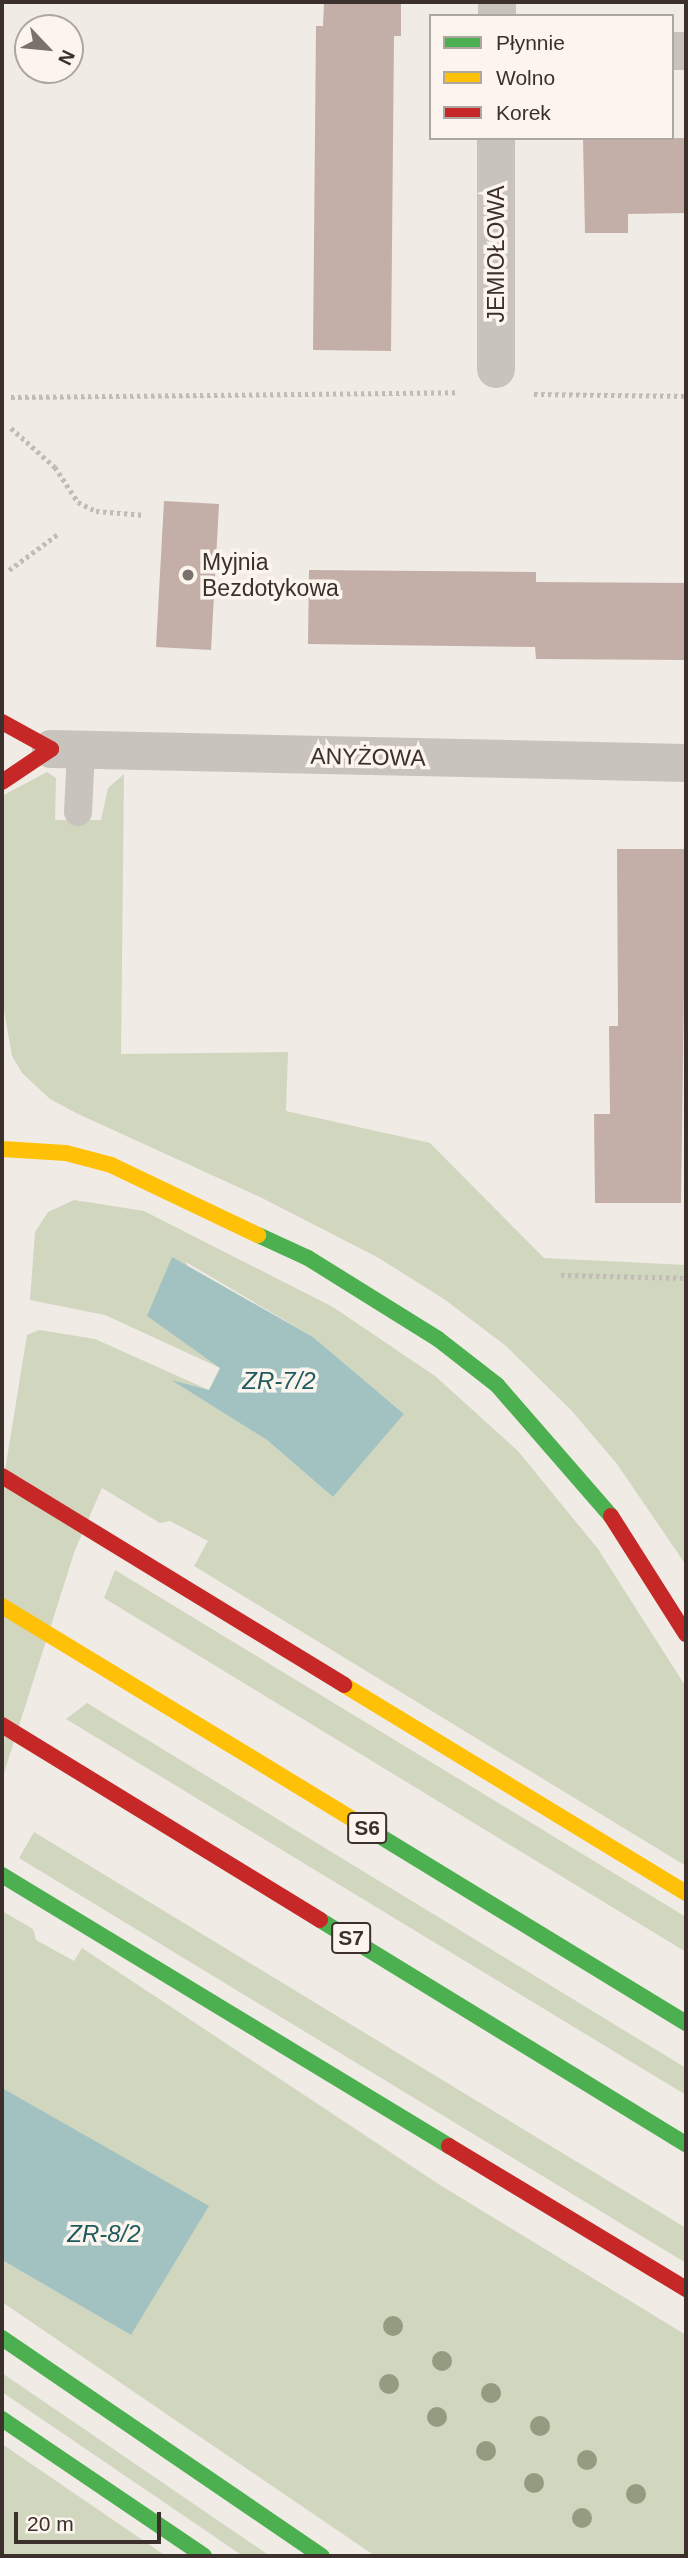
<!DOCTYPE html>
<html>
<head>
<meta charset="utf-8">
<style>
  body { margin:0 }
  #map { position:relative; width:688px; height:2558px; overflow:hidden; background:#f0ebe5; font-family:Arial,sans-serif }
  div>[style] { position:absolute }
  .green>* { inset:0; background:#d1d6bf }
  .water>* { inset:0; background:#a1c2c1 }
  .building>* { inset:0; background:#c3afa7 }
  .path>* { height:4.5px; margin-top:-2.25px; transform-origin:0; background:repeating-linear-gradient(90deg,#c2bbb6 0 3.5px,transparent 0 7px) }
  .lane>* { height:28px; margin:-14px; padding:0 14px; transform-origin:14px; border-radius:14px; background:#c9c3be }
  .street>* { height:38px; margin:-19px; padding:0 19px; transform-origin:19px; border-radius:19px; background:#c9c3be }
  .fast>* { height:16px; margin:-8px; padding:0 8px; transform-origin:8px; border-radius:8px; background:#4caf50 }
  .slow>* { height:16px; margin:-8px; padding:0 8px; transform-origin:8px; border-radius:8px; background:#ffc107 }
  .jam>* { height:16px; margin:-8px; padding:0 8px; transform-origin:8px; border-radius:8px; background:#c62828 }
  .trees>* { width:20px; height:20px; margin:-10px; border-radius:50%; background:#959b80 }
  .dots>* { width:19px; height:19px; translate:-50% -50%; box-sizing:border-box; border:4px solid #fbf5ee; border-radius:50% }
  span { translate:-50% -50%; white-space:nowrap; text-align:center; line-height:1.15; -webkit-text-stroke:7px #fbf5ee; paint-order:stroke }
  .shield-label span { padding:2px 5px; background:#fbf5ee; border:2px solid; border-radius:5px; -webkit-text-stroke-width:0 }
  .shield-label { font-size:21px; color:#3b302b; font-weight:700 }
  .street-label { font-size:23px; color:#3b302b }
  .poi-label { font-size:23px; color:#3b302b }
  .left { translate:0 -50%; text-align:left }
  .water-label { font-size:24px; color:#1f5a5e; font-style:italic }
  .frame { position:absolute; inset:0; border:4px solid #3b302b; pointer-events:none }
  .legend { position:absolute; left:429px; top:14px; width:245px; height:126px; box-sizing:border-box; background:#fbf5ee; border:2px solid #aea6a0; margin:0; padding:9px 12px; list-style:none; font-size:21px; color:#3b302b }
  .legend li { display:flex; align-items:center; gap:14px; height:35px }
  .legend b { width:35px; border:2px solid #aea6a0 }
  .north { position:absolute; left:14px; top:14px; width:70px; height:70px; box-sizing:border-box; background:#fbf5ee; border:2px solid #aea6a0; border-radius:50%; rotate:116deg; font-size:19px; font-weight:700; line-height:28px; text-align:center; color:#3b302b }
  .north::after { content:''; display:block; margin:auto; width:24px; height:32px; background:#7a716c; clip-path:polygon(50% 0,100% 100%,50% 72%,0 100%) }
  .scale { position:absolute; left:14px; top:2512px; width:147px; height:32px; box-sizing:border-box; border:4px solid #3b302b; border-top:0; padding-left:9px; font-size:21px; line-height:24px; white-space:nowrap; color:#3b302b; -webkit-text-stroke:5px #fbf5ee; paint-order:stroke }
</style>
</head>
<body>
<div id="map">
  <div class="green">
    <div style="clip-path:polygon(47px 772px,56px 778px,55px 820px,101px 820px,108px 788px,124px 774px,121px 1054px,288px 1052px,286px 1111px,430px 1143px,544px 1258px,686px 1265px,686px 1565px,617px 1464px,571px 1410px,506px 1346px,444px 1299px,377px 1257px,262px 1198px,76px 1113px,50px 1099px,22px 1073px,12px 1056px,2px 999px,2px 796px)"></div>
    <div style="clip-path:polygon(74px 1200px,144px 1211px,333px 1307px,435px 1376px,518px 1451px,598px 1549px,686px 1687px,686px 1866px,194px 1566px,208px 1541px,170px 1521px,160px 1523px,102px 1488px,75px 1550px,2px 1779px,2px 1489px,27px 1335px,39px 1330px,95px 1339px,209px 1390px,174px 1382px,267px 1440px,333px 1497px,404px 1414px,313px 1337px,186px 1262px,220px 1368px,105px 1315px,30px 1300px,35px 1232px,48px 1212px)"></div>
    <div style="clip-path:polygon(115px 1570px,686px 1917px,686px 1952px,104px 1598px)"></div>
    <div style="clip-path:polygon(87px 1703px,686px 2068px,686px 2095px,66px 1719px)"></div>
    <div style="clip-path:polygon(34px 1832px,686px 2228px,686px 2263px,19px 1858px)"></div>
    <div style="clip-path:polygon(2px 1911px,33px 1929px,36px 1940px,74px 1961px,82px 1948px,440px 2185px,686px 2335px,686px 2556px,375px 2556px,2px 2302px,2px 2260px,131px 2335px,36px 2111px,2px 2088px)"></div>
    <div style="clip-path:polygon(2px 2373px,270px 2556px,243px 2556px,2px 2392px)"></div>
    <div style="clip-path:polygon(2px 2444px,166px 2556px,2px 2556px)"></div>
  </div>
  <div class="water">
    <div style="clip-path:polygon(172px 1257px,313px 1337px,404px 1414px,333px 1497px,267px 1440px,171px 1380px,209px 1390px,220px 1368px,147px 1316px)"></div>
    <div style="clip-path:polygon(2px 2088px,209px 2206px,131px 2335px,2px 2260px)"></div>
  </div>
  <div class="building">
    <div style="clip-path:polygon(324px 2px,401px 2px,401px 36px,394px 36px,391px 351px,313px 350px,316px 26px,323px 26px)"></div>
    <div style="clip-path:polygon(686px 138px,686px 213px,628px 214px,628px 233px,585px 233px,583px 139px)"></div>
    <div style="clip-path:polygon(164px 501px,219px 504px,211px 650px,156px 647px)"></div>
    <div style="clip-path:polygon(309px 570px,536px 572px,536px 582px,686px 583px,686px 660px,536px 659px,535px 647px,308px 644px)"></div>
    <div style="clip-path:polygon(617px 849px,686px 849px,681px 1203px,595px 1203px,594px 1114px,610px 1114px,609px 1026px,618px 1026px)"></div>
  </div>
  <div class="path">
    <div style="left:534px;top:394px;width:152px;rotate:0.8deg"></div>
    <div style="left:11px;top:397px;width:447px;rotate:-0.6deg"></div>
    <div style="left:11px;top:428px;width:59px;rotate:41.6deg"></div>
    <div style="left:55px;top:467px;width:42px;rotate:56.7deg"></div>
    <div style="left:78px;top:502px;width:20px;rotate:27deg"></div>
    <div style="left:96px;top:511px;width:49px;rotate:4.7deg"></div>
    <div style="left:9px;top:570px;width:61px;rotate:-36.3deg"></div>
    <div style="left:561px;top:1275px;width:125px;rotate:1.4deg"></div>
  </div>
  <div class="lane">
    <div style="left:78px;top:812px;width:62px;rotate:-87.2deg"></div>
  </div>
  <div class="street">
    <div style="left:497px;top:16px;width:14px;rotate:-90deg"></div>
    <div style="left:672px;top:51px;width:14px"></div>
    <div style="left:496px;top:369px;width:231px;rotate:-90deg"></div>
    <div style="left:51px;top:749px;width:635px;rotate:1.26deg"></div>
  </div>
  <div class="fast">
    <div style="left:258px;top:1235px;width:55px;rotate:24.7deg"></div>
    <div style="left:308px;top:1258px;width:153px;rotate:31.9deg"></div>
    <div style="left:438px;top:1339px;width:75px;rotate:37.9deg"></div>
    <div style="left:497px;top:1385px;width:174px;rotate:49deg"></div>
    <div style="left:378px;top:1835px;width:361px;rotate:31.4deg"></div>
    <div style="left:2px;top:1875px;width:523px;rotate:31.23deg"></div>
    <div style="left:320px;top:1920px;width:429px;rotate:31.5deg"></div>
    <div style="left:2px;top:2338px;width:387px;rotate:34.3deg"></div>
    <div style="left:2px;top:2419px;width:244px;rotate:34.1deg"></div>
  </div>
  <div class="slow">
    <div style="left:2px;top:1149px;width:64px;rotate:3.6deg"></div>
    <div style="left:66px;top:1153px;width:47px;rotate:14.9deg"></div>
    <div style="left:111px;top:1165px;width:163px;rotate:25.5deg"></div>
    <div style="left:2px;top:1606px;width:440px;rotate:31.3deg"></div>
    <div style="left:344px;top:1685px;width:400px;rotate:31.3deg"></div>
  </div>
  <div class="jam">
    <div style="left:2px;top:722px;width:56px;rotate:28.9deg"></div>
    <div style="left:51px;top:749px;width:59px;rotate:146deg"></div>
    <div style="left:2px;top:1476px;width:401px;rotate:31.4deg"></div>
    <div style="left:611px;top:1516px;width:140px;rotate:57.6deg"></div>
    <div style="left:2px;top:1725px;width:373px;rotate:31.5deg"></div>
    <div style="left:449px;top:2146px;width:277px;rotate:31.1deg"></div>
  </div>
  <div class="trees">
    <div style="left:393px;top:2326px"></div>
    <div style="left:442px;top:2361px"></div>
    <div style="left:389px;top:2384px"></div>
    <div style="left:491px;top:2393px"></div>
    <div style="left:437px;top:2417px"></div>
    <div style="left:540px;top:2426px"></div>
    <div style="left:486px;top:2451px"></div>
    <div style="left:587px;top:2460px"></div>
    <div style="left:534px;top:2483px"></div>
    <div style="left:636px;top:2494px"></div>
    <div style="left:582px;top:2518px"></div>
  </div>
  <div class="dots">
    <div style="left:188px;top:575px;background:#7a716c"></div>
  </div>
  <div class="shield-label">
    <span style="left:367px;top:1828px">S6</span>
    <span style="left:351px;top:1938px">S7</span>
  </div>
  <div class="street-label">
    <span style="left:496px;top:254px;rotate:-90deg">JEMIOŁOWA</span>
    <span style="left:368px;top:757px;rotate:1deg">ANYŻOWA</span>
  </div>
  <div class="poi-label">
    <span class="left" style="left:202px;top:575px">Myjnia<br>Bezdotykowa</span>
  </div>
  <div class="water-label">
    <span style="left:279px;top:1381px">ZR-7/2</span>
    <span style="left:104px;top:2234px">ZR-8/2</span>
  </div>
  <div class="frame"></div>
  <ul class="legend">
  <li><b style="height:9px;background:#4caf50"></b>Płynnie</li>
  <li><b style="height:9px;background:#ffc107"></b>Wolno</li>
  <li><b style="height:9px;background:#c62828"></b>Korek</li>
  </ul>
  <div class="north">N</div>
  <div class="scale">20 m</div>
</div>
</body>
</html>
